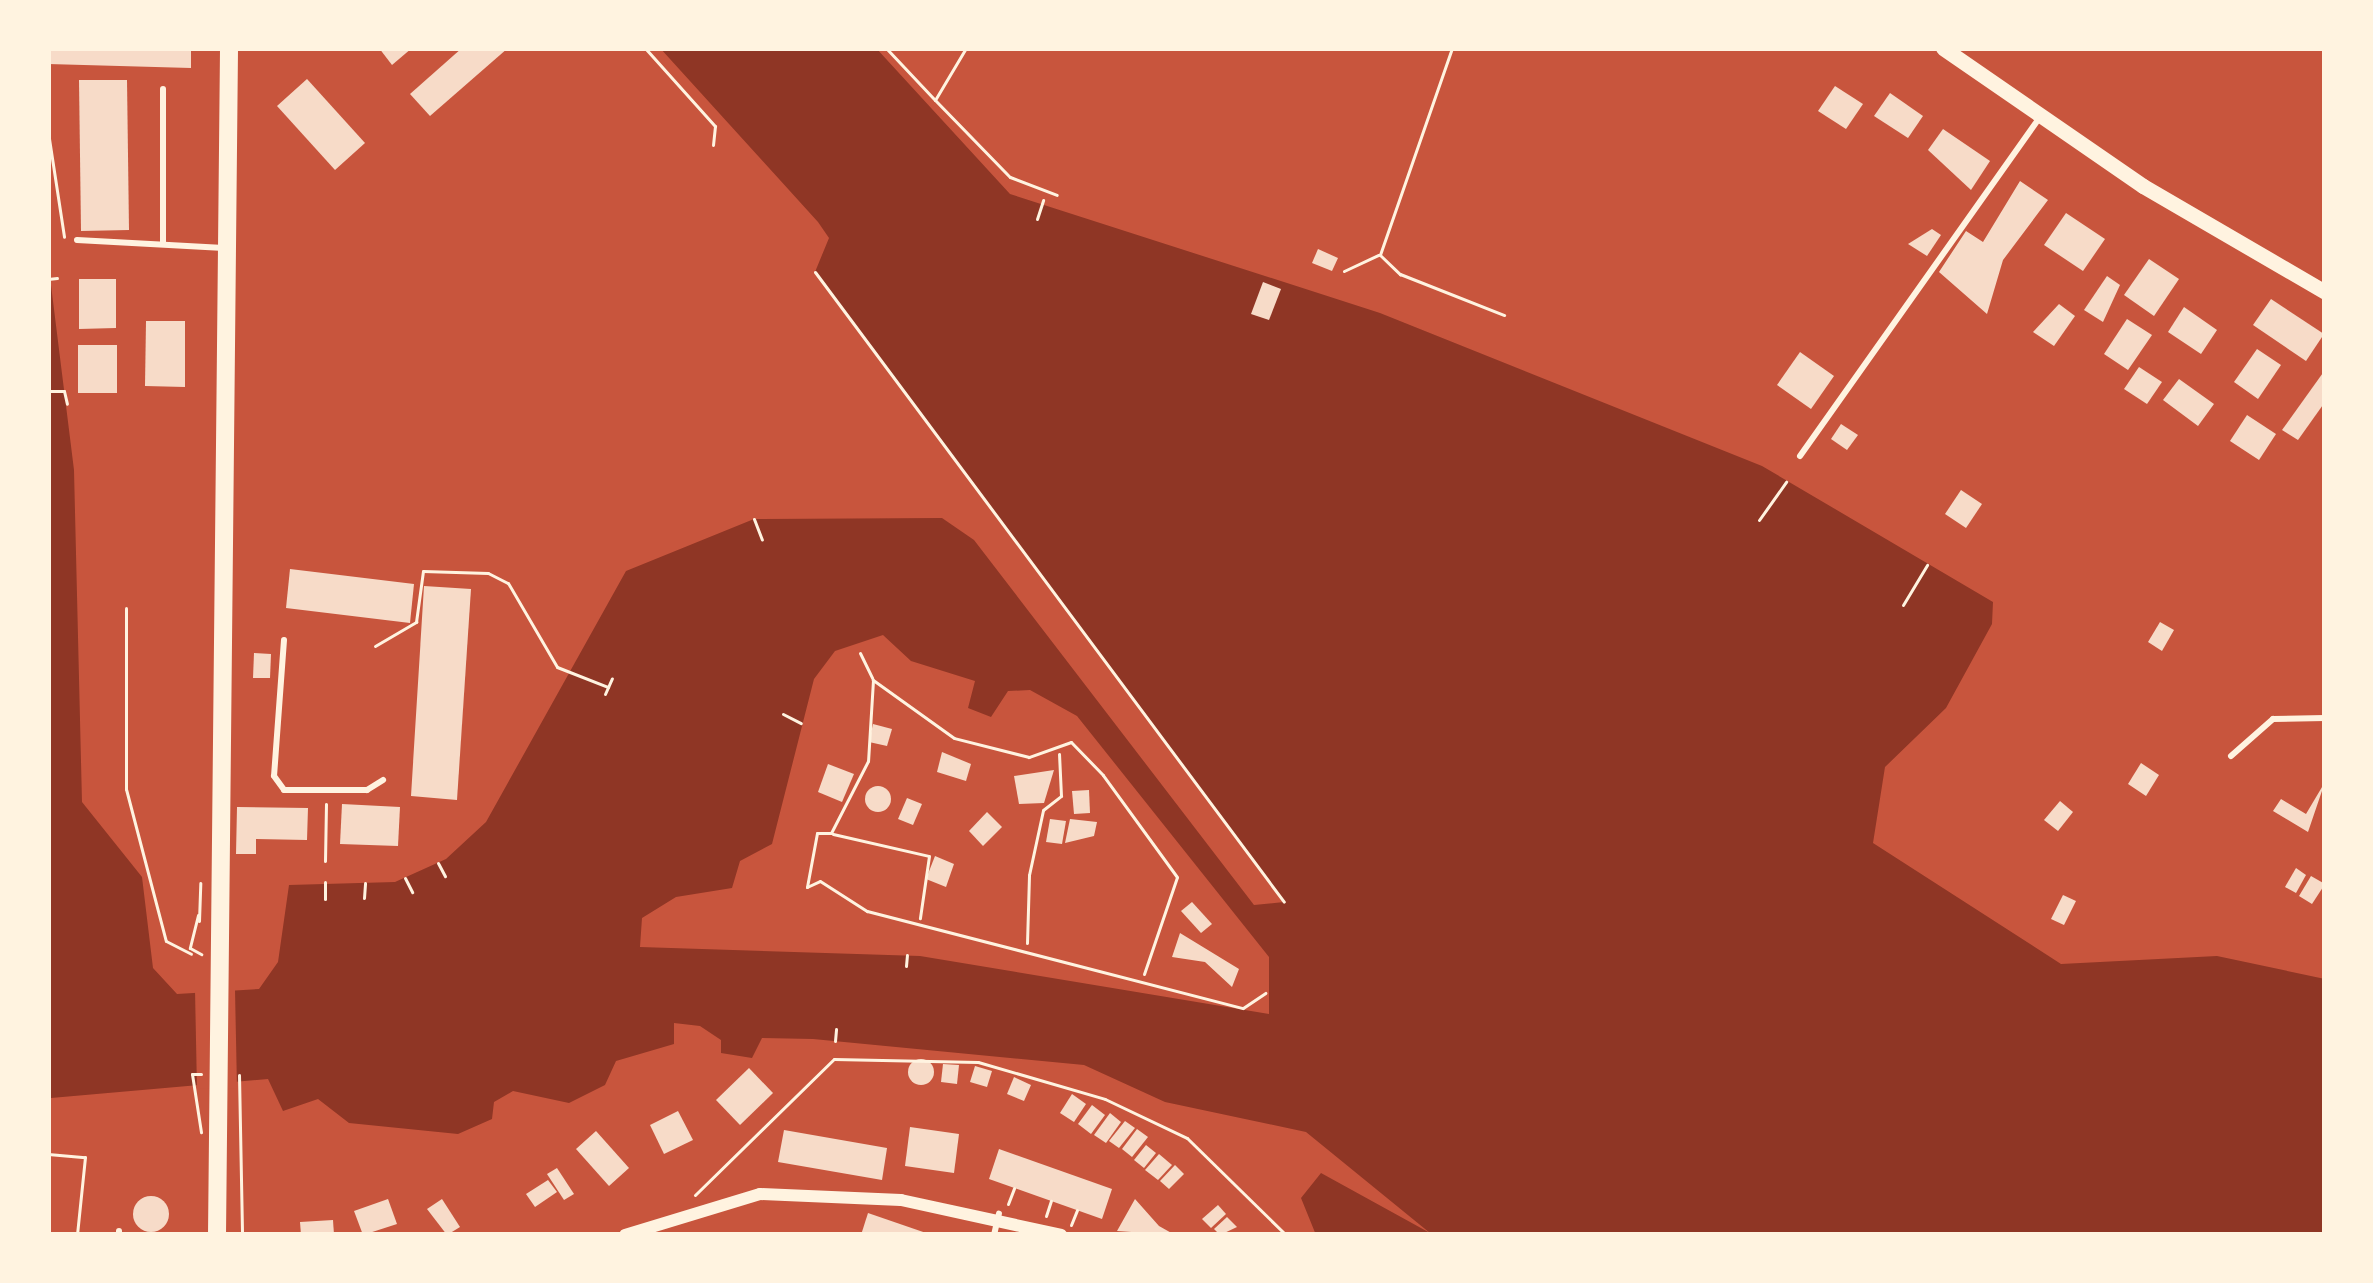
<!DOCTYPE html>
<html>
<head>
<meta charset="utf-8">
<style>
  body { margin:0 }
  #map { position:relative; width:2373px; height:1283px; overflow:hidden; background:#c8553d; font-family:Commissioner,sans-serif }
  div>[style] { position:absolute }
  .water>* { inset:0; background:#8f3625 }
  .pier>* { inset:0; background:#c8553d }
  .building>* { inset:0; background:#f7dbc8 }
  .round { border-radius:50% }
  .path>* { height:3px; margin:-1.5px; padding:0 1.5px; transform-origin:1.5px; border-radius:1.5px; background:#fff3e0 }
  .service>* { height:6px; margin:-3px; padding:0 3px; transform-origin:3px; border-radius:3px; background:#fff3e0 }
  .minor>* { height:12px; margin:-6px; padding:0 6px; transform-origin:6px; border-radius:6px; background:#fff3e0 }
  .tertiary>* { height:15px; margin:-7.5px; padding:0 7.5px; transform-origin:7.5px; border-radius:7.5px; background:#fff3e0 }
  .primary>* { height:18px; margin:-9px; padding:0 9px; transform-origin:9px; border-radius:9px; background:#fff3e0 }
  span { translate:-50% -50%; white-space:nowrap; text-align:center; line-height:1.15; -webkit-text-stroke:10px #fff3e0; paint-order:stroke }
  .frame { position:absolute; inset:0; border:51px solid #fff3e0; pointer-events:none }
</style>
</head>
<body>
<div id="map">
  <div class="water">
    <div style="clip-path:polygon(evenodd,660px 48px,876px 48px,1010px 194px,1380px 313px,1762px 466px,1993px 602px,1992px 624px,1946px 708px,1885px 767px,1873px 843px,2061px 964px,2217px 956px,2325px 979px,2325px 1235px,1316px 1235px,1301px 1198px,1321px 1173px,1430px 1233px,1306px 1132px,1165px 1102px,1084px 1065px,813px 1039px,762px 1038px,752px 1058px,721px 1053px,721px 1040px,700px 1026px,674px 1023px,674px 1044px,616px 1061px,605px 1085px,569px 1103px,513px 1091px,494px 1102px,492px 1119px,458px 1134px,349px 1123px,318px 1099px,283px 1111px,268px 1079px,51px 1098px,48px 261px,74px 470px,82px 802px,142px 877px,153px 968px,177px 994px,259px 989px,278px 962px,289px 885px,395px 882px,446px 859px,486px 822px,626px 571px,754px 519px,942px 518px,974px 540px,1254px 905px,1284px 902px,815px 272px,829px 238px,818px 222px,660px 48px,883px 635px,911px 661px,975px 681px,968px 708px,991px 717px,1008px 691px,1030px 690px,1077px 716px,1269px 957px,1269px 1014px,920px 956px,640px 947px,642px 918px,676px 897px,732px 888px,740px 861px,772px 844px,814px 679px,835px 651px,883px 635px)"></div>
  </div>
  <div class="pier">
    <div style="clip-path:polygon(195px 990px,235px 990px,237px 1088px,197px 1089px)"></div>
  </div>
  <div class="building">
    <div style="clip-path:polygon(48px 48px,191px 48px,191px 68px,48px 64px)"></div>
    <div style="clip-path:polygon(379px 48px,412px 48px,392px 65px)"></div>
    <div style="clip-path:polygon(462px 48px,508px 48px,430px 116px,410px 94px)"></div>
    <div style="clip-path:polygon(307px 79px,365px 143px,335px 170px,277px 106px)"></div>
    <div style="clip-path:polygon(79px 80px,127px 80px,129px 230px,81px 231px)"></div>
    <div style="clip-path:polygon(1835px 86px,1863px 104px,1846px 129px,1818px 111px)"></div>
    <div style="clip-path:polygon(1890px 93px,1923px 116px,1908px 138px,1874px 116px)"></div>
    <div style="clip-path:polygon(1943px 129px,1990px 161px,1971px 190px,1928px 150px)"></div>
    <div style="clip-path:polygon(2020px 181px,2048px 200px,2003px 260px,1987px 314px,1939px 272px,1966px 231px,1983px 242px)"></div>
    <div style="clip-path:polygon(2066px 213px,2105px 239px,2083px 271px,2044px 245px)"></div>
    <div style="clip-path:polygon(1932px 229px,1941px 235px,1927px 256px,1908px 244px)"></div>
    <div style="clip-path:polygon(1318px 249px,1338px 258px,1332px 271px,1312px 263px)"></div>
    <div style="clip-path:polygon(2149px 259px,2179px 279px,2154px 316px,2124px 295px)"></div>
    <div style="clip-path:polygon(2107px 276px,2120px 285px,2103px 322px,2084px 310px)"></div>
    <div style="clip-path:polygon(79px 279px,116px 279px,116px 328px,79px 329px)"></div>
    <div style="clip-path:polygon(1263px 282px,1281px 289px,1269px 320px,1251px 314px)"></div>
    <div style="clip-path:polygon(2271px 299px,2324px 334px,2306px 361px,2253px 325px)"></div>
    <div style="clip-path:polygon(2059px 304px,2075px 316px,2054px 346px,2033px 332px)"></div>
    <div style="clip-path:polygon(2184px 307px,2217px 330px,2201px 354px,2168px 332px)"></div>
    <div style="clip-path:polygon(2127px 319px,2152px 335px,2128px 370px,2104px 354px)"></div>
    <div style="clip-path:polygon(146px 321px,185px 321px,185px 387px,145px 386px)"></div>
    <div style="clip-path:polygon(78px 345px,117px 345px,117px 393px,78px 393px)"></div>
    <div style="clip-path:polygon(2257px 349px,2281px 365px,2258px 399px,2234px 382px)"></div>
    <div style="clip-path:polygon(1800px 352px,1834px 376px,1811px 409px,1777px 385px)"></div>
    <div style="clip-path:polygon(2139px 367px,2162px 382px,2147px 404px,2124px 389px)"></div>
    <div style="clip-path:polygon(2325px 370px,2325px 402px,2298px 440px,2282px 430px)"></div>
    <div style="clip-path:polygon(2179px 379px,2214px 404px,2198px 426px,2163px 400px)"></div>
    <div style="clip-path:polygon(2247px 415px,2276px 434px,2259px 460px,2230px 441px)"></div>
    <div style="clip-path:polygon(1841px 424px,1858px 435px,1847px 450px,1831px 439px)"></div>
    <div style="clip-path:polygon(1961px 490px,1982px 504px,1966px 528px,1945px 514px)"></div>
    <div style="clip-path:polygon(290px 569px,414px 584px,410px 623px,286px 608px)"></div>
    <div style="clip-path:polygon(424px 586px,471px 589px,457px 800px,411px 796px)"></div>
    <div style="clip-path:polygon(2160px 622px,2174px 630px,2162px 651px,2148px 642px)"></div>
    <div style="clip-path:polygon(254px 653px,271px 654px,270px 678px,253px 678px)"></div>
    <div style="clip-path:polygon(873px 724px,892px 729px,887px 746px,869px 742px)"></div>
    <div style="clip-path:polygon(942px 752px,971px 764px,966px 781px,937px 772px)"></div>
    <div style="clip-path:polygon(2141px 763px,2159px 775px,2146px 796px,2128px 784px)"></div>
    <div style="clip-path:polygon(828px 764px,854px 774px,842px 802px,818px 792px)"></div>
    <div style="clip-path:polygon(1054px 770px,1044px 803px,1019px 804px,1014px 776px)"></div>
    <div style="clip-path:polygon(2325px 782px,2308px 832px,2273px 811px,2281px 799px,2306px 814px)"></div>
    <div class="round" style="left:865px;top:786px;width:26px;height:26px"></div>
    <div style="clip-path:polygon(1089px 790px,1090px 813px,1074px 814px,1072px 791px)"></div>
    <div style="clip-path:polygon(907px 798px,922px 804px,913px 825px,898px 819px)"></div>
    <div style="clip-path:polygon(2060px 801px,2073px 812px,2058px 831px,2044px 820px)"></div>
    <div style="clip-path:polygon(342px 804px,400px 807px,398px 846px,340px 844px)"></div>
    <div style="clip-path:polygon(237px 807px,308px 808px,307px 840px,256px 839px,256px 854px,236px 854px)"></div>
    <div style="clip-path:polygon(987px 812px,1002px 827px,983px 846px,969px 831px)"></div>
    <div style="clip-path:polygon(1050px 819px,1066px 821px,1062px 844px,1046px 842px)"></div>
    <div style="clip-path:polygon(1070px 819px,1097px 822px,1094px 836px,1065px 843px)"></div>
    <div style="clip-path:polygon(935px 856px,954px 864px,946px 887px,926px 879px)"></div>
    <div style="clip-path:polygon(2296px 868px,2306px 875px,2296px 893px,2285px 887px)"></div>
    <div style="clip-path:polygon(2311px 876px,2325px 884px,2312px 904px,2299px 896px)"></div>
    <div style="clip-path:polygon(2063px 895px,2076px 901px,2064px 925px,2051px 919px)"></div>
    <div style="clip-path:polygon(1192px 902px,1212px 924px,1201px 933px,1181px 911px)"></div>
    <div style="clip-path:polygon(1180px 933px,1239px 969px,1232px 987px,1205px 962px,1172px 957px)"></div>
    <div class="round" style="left:908px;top:1059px;width:26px;height:26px"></div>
    <div style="clip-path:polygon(943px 1064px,959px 1065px,957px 1084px,941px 1082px)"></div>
    <div style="clip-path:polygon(975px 1066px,992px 1071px,987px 1087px,970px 1082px)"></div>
    <div style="clip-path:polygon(749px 1068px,773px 1093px,740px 1125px,716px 1100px)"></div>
    <div style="clip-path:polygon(1014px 1077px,1031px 1085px,1024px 1101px,1007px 1094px)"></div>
    <div style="clip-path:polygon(1072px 1094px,1086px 1104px,1074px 1122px,1060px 1113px)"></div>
    <div style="clip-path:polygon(1092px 1105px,1105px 1115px,1091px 1134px,1078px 1124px)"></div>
    <div style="clip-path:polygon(678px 1111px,693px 1140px,664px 1154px,650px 1125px)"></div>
    <div style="clip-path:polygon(1110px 1113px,1121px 1122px,1106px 1143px,1094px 1135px)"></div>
    <div style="clip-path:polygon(1125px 1121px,1135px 1128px,1119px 1148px,1109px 1141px)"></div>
    <div style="clip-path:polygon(910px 1127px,959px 1134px,954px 1173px,905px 1166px)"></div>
    <div style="clip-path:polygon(1137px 1129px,1148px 1137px,1132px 1157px,1122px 1149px)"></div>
    <div style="clip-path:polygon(784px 1130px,887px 1148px,882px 1180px,778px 1162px)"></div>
    <div style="clip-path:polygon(596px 1131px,629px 1168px,609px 1186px,576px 1149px)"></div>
    <div style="clip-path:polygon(1146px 1145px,1156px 1153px,1144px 1168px,1134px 1160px)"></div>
    <div style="clip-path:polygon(999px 1149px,1112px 1189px,1102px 1219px,989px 1179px)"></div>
    <div style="clip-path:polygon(1159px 1154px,1172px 1165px,1158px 1180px,1145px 1170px)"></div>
    <div style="clip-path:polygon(1175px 1165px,1184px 1174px,1169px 1189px,1160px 1181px)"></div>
    <div style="clip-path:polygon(557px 1168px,574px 1194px,564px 1200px,547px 1174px)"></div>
    <div style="clip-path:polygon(548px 1180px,557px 1192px,535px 1207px,526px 1194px)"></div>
    <div class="round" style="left:133px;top:1196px;width:36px;height:36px"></div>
    <div style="clip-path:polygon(388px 1199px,397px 1224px,363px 1235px,354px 1211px)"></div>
    <div style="clip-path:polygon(442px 1199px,460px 1227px,447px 1235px,427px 1209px)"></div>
    <div style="clip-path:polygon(1135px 1199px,1159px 1226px,1175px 1235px,1117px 1231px)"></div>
    <div style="clip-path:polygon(1218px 1205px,1226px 1214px,1211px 1228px,1202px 1219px)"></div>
    <div style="clip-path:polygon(868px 1213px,929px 1234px,929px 1235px,861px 1235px)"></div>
    <div style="clip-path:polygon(1227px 1217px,1237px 1227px,1220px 1235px,1214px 1229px)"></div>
    <div style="clip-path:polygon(333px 1220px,334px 1235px,301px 1235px,300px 1222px)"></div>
  </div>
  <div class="path">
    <div style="left:645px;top:48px;width:105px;rotate:48.1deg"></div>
    <div style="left:715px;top:126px;width:19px;rotate:96deg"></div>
    <div style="left:886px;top:48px;width:71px;rotate:46.7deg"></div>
    <div style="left:935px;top:100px;width:61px;rotate:-59.2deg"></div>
    <div style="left:1452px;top:48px;width:219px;rotate:109.2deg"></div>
    <div style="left:1380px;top:255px;width:28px;rotate:44deg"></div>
    <div style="left:1400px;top:274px;width:112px;rotate:21.5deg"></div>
    <div style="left:935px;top:100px;width:107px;rotate:45.8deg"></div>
    <div style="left:1010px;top:177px;width:50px;rotate:21deg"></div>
    <div style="left:48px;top:132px;width:106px;rotate:81.3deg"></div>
    <div style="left:1037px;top:219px;width:20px;rotate:-72deg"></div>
    <div style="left:1344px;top:271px;width:38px;rotate:-25deg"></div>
    <div style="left:815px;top:272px;width:785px;rotate:53.33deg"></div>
    <div style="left:48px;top:279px;width:9px;rotate:-6deg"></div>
    <div style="left:48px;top:391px;width:16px"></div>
    <div style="left:64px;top:391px;width:13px;rotate:77deg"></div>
    <div style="left:754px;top:519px;width:22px;rotate:69deg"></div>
    <div style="left:1759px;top:520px;width:47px;rotate:-54.6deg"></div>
    <div style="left:1903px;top:605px;width:47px;rotate:-59deg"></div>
    <div style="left:126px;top:608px;width:181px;rotate:90deg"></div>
    <div style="left:126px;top:789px;width:157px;rotate:75.3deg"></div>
    <div style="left:166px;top:941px;width:28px;rotate:27deg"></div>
    <div style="left:375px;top:646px;width:48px;rotate:-30.3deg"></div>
    <div style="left:416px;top:622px;width:51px;rotate:-82.2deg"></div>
    <div style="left:423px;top:571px;width:65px;rotate:1.8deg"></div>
    <div style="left:488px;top:573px;width:22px;rotate:27deg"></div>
    <div style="left:508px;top:583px;width:97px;rotate:59.7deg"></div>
    <div style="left:557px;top:667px;width:55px;rotate:21.4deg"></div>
    <div style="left:860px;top:653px;width:28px;rotate:64deg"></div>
    <div style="left:605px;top:694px;width:17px;rotate:-66deg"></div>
    <div style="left:783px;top:714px;width:20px;rotate:27deg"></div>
    <div style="left:833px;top:834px;width:98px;rotate:12.9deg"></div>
    <div style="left:929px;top:856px;width:63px;rotate:98.3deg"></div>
    <div style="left:325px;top:861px;width:57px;rotate:-89deg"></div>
    <div style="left:438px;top:863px;width:15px;rotate:62deg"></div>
    <div style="left:405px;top:878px;width:16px;rotate:63deg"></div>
    <div style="left:325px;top:882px;width:17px;rotate:90deg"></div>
    <div style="left:364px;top:898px;width:15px;rotate:-86deg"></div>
    <div style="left:198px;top:915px;width:34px;rotate:104deg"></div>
    <div style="left:190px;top:948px;width:13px;rotate:29deg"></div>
    <div style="left:199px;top:921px;width:38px;rotate:-88deg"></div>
    <div style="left:1027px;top:943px;width:68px;rotate:-88.3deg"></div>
    <div style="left:1029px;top:875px;width:66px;rotate:-77.8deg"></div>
    <div style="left:1043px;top:810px;width:23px;rotate:-38deg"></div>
    <div style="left:1061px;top:796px;width:42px;rotate:-92.7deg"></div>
    <div style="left:906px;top:966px;width:11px;rotate:-85deg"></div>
    <div style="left:1144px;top:974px;width:102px;rotate:-71.2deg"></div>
    <div style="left:1177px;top:877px;width:126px;rotate:-126deg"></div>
    <div style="left:1103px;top:775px;width:46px;rotate:-134.1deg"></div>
    <div style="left:1071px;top:742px;width:45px;rotate:160.3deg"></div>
    <div style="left:1029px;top:757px;width:77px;rotate:-165.8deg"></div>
    <div style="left:954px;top:738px;width:100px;rotate:-144.4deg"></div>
    <div style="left:873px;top:680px;width:81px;rotate:93.5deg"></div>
    <div style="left:868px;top:761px;width:81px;rotate:117.2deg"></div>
    <div style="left:831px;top:833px;width:14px;rotate:180deg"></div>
    <div style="left:817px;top:833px;width:55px;rotate:100.5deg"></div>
    <div style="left:807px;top:887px;width:14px;rotate:-25deg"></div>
    <div style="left:820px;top:881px;width:56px;rotate:32.6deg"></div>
    <div style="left:867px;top:911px;width:388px;rotate:14.5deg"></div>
    <div style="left:1243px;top:1008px;width:27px;rotate:-34deg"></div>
    <div style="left:835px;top:1041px;width:12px;rotate:-85deg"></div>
    <div style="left:201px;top:1074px;width:9px;rotate:180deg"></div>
    <div style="left:192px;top:1074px;width:59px;rotate:81.2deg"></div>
    <div style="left:239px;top:1075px;width:160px;rotate:88.9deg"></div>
    <div style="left:48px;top:1154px;width:37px;rotate:5deg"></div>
    <div style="left:85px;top:1157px;width:78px;rotate:95.9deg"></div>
    <div style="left:695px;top:1195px;width:194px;rotate:-44.4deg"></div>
    <div style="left:834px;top:1059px;width:144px;rotate:1.2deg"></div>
    <div style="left:978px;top:1062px;width:132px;rotate:16.2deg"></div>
    <div style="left:1105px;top:1099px;width:91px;rotate:25.4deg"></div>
    <div style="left:1187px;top:1138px;width:139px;rotate:44.4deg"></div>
    <div style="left:1008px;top:1204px;width:17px;rotate:-69deg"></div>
    <div style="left:1046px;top:1216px;width:16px;rotate:-72deg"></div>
    <div style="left:1071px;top:1225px;width:16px;rotate:-68deg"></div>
  </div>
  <div class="service">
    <div style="left:163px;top:89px;width:155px;rotate:90deg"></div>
    <div style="left:77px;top:240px;width:147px;rotate:3.1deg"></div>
    <div style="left:1800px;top:456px;width:415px;rotate:-54.7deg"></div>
    <div style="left:284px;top:640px;width:136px;rotate:94.2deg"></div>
    <div style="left:274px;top:776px;width:17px;rotate:54deg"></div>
    <div style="left:284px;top:790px;width:83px"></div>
    <div style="left:367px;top:790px;width:19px;rotate:-32deg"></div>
    <div style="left:2231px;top:756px;width:56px;rotate:-41.4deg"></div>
    <div style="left:2273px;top:719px;width:52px;rotate:-1.1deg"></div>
    <div style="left:119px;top:1231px;width:4px;rotate:90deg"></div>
    <div style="left:994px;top:1235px;width:22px;rotate:-77deg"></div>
  </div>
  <div class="minor">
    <div style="left:625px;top:1235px;width:141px;rotate:-16.9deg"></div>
    <div style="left:760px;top:1194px;width:141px;rotate:2.4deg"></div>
    <div style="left:901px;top:1200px;width:164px;rotate:12.3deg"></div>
  </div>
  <div class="tertiary">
    <div style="left:1943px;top:48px;width:243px;rotate:34.6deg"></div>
    <div style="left:2143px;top:186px;width:211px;rotate:30.2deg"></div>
  </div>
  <div class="primary">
    <div style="left:217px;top:1235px;width:1187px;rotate:-89.42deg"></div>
  </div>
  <div class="frame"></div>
</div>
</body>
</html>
